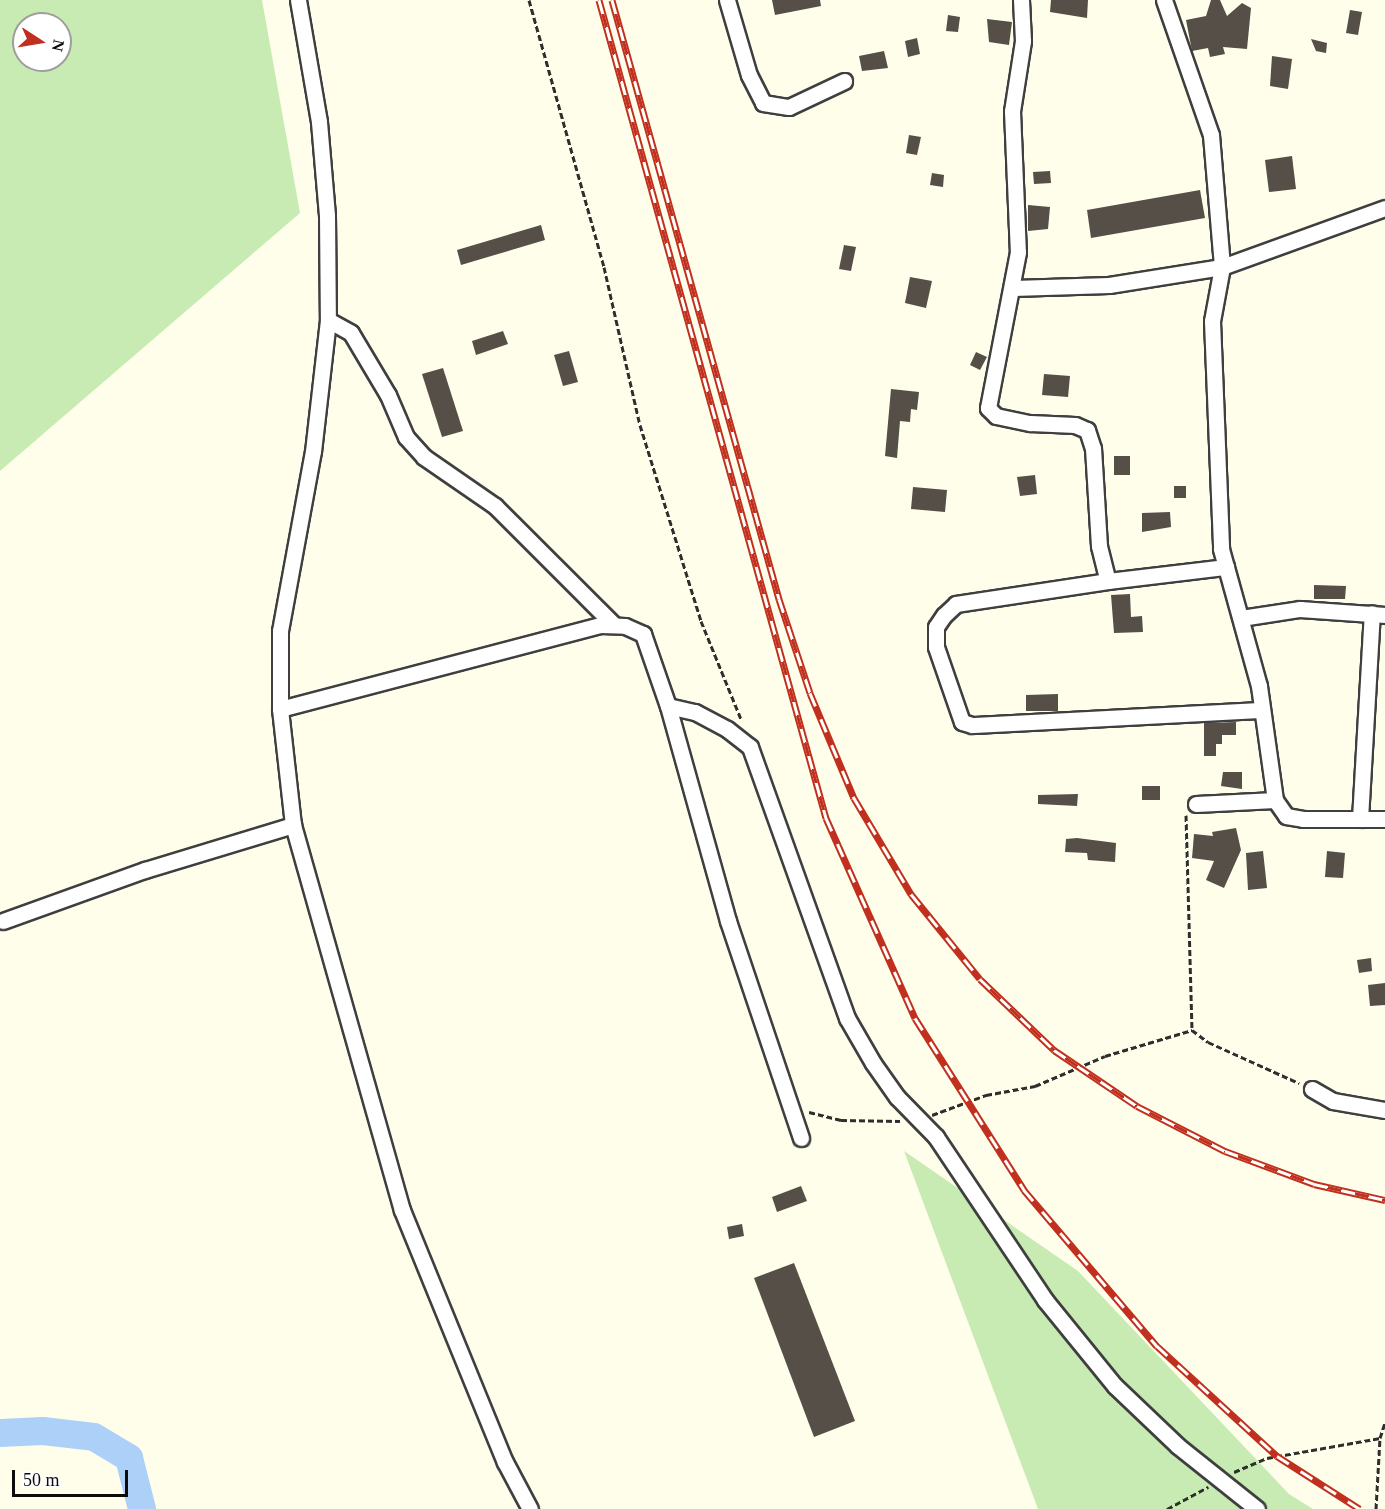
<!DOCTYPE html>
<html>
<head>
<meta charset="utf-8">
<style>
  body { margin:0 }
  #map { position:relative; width:1385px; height:1509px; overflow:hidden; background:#fffeea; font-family:"Times New Roman",serif }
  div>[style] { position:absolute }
  .green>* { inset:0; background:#c7ebb3 }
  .river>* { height:28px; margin:-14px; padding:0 14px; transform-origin:14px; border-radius:14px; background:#add0f9 }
  .building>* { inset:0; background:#554f48 }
  .path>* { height:3px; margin-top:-1.5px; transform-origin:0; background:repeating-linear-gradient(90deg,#2e2e2e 0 6px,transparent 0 9px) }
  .roads { filter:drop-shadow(2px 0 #3f3f3f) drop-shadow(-2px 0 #3f3f3f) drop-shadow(0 2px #3f3f3f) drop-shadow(0 -2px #3f3f3f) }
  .minor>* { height:15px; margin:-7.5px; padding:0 7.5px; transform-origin:7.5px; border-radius:7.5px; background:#fff }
  .rail>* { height:7px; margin-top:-3.5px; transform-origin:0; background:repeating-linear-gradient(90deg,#fff 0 14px,#c1301e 0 28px); box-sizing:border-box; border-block:2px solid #c1301e }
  span { translate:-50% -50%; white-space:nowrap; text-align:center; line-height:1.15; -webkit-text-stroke:6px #fff; paint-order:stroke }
  .north { position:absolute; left:12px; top:12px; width:60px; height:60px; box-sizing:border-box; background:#fff; border:2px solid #9e9e9e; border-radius:50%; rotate:102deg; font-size:16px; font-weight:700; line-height:24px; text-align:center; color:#0c0c0c }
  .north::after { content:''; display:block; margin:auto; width:21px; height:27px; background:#c1301e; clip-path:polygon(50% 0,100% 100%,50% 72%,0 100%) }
  .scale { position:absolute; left:12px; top:1470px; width:116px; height:27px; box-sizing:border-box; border:3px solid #0c0c0c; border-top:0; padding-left:8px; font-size:18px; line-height:21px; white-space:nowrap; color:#0c0c0c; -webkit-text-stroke:4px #fff; paint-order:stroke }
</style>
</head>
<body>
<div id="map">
  <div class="green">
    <div style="clip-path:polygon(evenodd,0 0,262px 0,300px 213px,0 471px,0 0,24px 24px,60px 24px,60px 60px,24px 60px,24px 24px)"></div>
    <div style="clip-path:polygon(904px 1151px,1078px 1271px,1289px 1494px,1313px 1509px,1038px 1509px)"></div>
  </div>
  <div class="river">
    <div style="left:0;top:1433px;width:43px;rotate:-2.7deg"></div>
    <div style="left:43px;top:1431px;width:51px;rotate:6.7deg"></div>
    <div style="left:94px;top:1437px;width:41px;rotate:31deg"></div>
    <div style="left:129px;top:1458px;width:53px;rotate:75.7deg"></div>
  </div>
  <div class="building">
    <div style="clip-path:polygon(772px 0,820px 0,821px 6px,775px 15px)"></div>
    <div style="clip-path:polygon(1051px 0,1088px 0,1087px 18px,1050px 12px)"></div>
    <div style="clip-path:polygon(1211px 0,1220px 0,1227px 16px,1242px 3px,1251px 8px,1247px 49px,1223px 47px,1225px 54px,1210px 57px,1208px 48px,1192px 51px,1186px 20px,1206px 16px)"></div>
    <div style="clip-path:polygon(1350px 10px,1362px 12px,1358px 35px,1346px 33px)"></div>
    <div style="clip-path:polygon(948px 15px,960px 17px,958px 32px,946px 31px)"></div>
    <div style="clip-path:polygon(987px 19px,1012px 22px,1009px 45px,989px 42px)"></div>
    <div style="clip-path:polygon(917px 38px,920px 54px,908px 57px,905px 41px)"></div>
    <div style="clip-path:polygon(1311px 39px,1327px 43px,1326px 53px,1316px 51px)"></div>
    <div style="clip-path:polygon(884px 51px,888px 68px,862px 71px,859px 56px)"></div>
    <div style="clip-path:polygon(1272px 56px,1292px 59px,1288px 89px,1270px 86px)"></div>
    <div style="clip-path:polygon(909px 135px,921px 137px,917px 155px,906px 153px)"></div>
    <div style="clip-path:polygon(1292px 156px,1296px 189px,1269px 192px,1265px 160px)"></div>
    <div style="clip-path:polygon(1050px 171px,1051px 183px,1034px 184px,1033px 172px)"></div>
    <div style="clip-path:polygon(932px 173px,944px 175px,943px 187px,930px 185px)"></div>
    <div style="clip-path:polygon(1200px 190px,1205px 218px,1091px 238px,1087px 210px)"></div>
    <div style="clip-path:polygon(1028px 205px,1050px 207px,1048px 229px,1028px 231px)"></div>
    <div style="clip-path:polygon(541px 225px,545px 240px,461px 265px,457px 250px)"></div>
    <div style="clip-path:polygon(844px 245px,856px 247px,851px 271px,839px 269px)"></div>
    <div style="clip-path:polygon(910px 277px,932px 281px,926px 308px,905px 303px)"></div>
    <div style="clip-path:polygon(503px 331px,508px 344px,476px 355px,472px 341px)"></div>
    <div style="clip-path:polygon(569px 351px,578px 382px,563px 386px,554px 355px)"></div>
    <div style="clip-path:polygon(976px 352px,987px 357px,980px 370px,970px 365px)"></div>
    <div style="clip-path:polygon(443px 368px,463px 431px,442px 437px,422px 374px)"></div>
    <div style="clip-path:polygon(1044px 374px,1070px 376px,1068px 397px,1042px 395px)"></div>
    <div style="clip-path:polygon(891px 389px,919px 392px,917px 410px,911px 409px,910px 422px,900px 421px,897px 458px,885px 456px)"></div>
    <div style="clip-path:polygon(1114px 456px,1130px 456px,1130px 475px,1114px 475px)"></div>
    <div style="clip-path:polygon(1035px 475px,1037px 494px,1020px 496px,1017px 477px)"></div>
    <div style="clip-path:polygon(1174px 486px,1186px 486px,1186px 498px,1174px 498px)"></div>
    <div style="clip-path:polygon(913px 487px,947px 490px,945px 512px,911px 509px)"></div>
    <div style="clip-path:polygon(1170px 512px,1171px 527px,1142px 532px,1142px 513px)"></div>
    <div style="clip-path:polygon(1314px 585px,1346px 586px,1345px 599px,1314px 599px)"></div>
    <div style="clip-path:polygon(1130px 594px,1131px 617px,1142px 616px,1143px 632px,1114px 633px,1111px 595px)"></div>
    <div style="clip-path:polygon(1058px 694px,1058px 711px,1026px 711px,1026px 695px)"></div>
    <div style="clip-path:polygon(1236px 722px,1236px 735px,1222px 735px,1222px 744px,1216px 744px,1216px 756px,1204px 756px,1204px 723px)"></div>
    <div style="clip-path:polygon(1223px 772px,1242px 772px,1242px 789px,1221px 786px)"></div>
    <div style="clip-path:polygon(1142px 786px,1160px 786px,1160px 800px,1142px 800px)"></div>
    <div style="clip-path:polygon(1078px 794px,1077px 806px,1038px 804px,1038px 795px)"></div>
    <div style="clip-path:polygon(1236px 828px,1241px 850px,1224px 888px,1206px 880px,1214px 861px,1192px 858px,1194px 834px,1213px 836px,1212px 832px)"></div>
    <div style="clip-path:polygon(1077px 838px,1116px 843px,1115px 862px,1088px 860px,1087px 853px,1065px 852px,1066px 839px)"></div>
    <div style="clip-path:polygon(1263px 851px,1267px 888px,1248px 890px,1246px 853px)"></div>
    <div style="clip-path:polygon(1327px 851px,1345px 853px,1343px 878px,1325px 877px)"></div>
    <div style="clip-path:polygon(1371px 958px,1372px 971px,1359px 973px,1357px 960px)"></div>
    <div style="clip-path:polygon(1385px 983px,1385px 1005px,1370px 1006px,1368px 985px)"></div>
    <div style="clip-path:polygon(801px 1186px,807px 1201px,777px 1212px,772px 1197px)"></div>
    <div style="clip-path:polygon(742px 1224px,744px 1236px,729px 1239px,727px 1227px)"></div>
    <div style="clip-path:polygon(794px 1263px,855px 1421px,814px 1437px,754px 1278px)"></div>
  </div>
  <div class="path">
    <div style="left:529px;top:0;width:277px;rotate:74.3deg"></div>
    <div style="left:604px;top:267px;width:162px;rotate:77.2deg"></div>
    <div style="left:640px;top:425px;width:205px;rotate:72.7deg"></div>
    <div style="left:701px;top:621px;width:106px;rotate:67.8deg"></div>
    <div style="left:1186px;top:815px;width:215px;rotate:88.4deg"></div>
    <div style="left:1192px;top:1030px;width:20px;rotate:37deg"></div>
    <div style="left:1208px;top:1042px;width:100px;rotate:24.3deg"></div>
    <div style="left:809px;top:1112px;width:33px;rotate:14deg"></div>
    <div style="left:841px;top:1120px;width:59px;rotate:1deg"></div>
    <div style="left:932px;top:1115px;width:58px;rotate:-20.3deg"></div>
    <div style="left:986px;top:1095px;width:50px;rotate:-10.4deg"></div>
    <div style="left:1035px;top:1086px;width:76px;rotate:-23.2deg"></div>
    <div style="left:1105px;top:1056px;width:91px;rotate:-16.6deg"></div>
    <div style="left:1234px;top:1472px;width:36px;rotate:-23deg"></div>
    <div style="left:1267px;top:1458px;width:115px;rotate:-10deg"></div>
    <div style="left:1167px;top:1509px;width:47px;rotate:-28.2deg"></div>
    <div style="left:1376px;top:1509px;width:71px;rotate:-86.8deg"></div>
    <div style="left:1380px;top:1438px;width:16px;rotate:-72deg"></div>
  </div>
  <div class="roads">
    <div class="minor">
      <div style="left:298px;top:0;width:124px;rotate:80.2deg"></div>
      <div style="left:319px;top:122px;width:93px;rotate:85.1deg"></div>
      <div style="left:327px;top:215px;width:105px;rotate:89.5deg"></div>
      <div style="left:328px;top:320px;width:132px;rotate:96.5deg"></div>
      <div style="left:313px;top:451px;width:183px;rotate:100.4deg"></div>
      <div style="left:280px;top:631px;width:78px;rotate:90deg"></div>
      <div style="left:280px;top:709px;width:117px;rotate:83.6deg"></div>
      <div style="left:293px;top:825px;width:400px;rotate:74.2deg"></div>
      <div style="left:402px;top:1210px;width:272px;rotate:67.8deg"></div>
      <div style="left:505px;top:1462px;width:53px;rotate:62deg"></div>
      <div style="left:727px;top:0;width:78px;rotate:73.7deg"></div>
      <div style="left:749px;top:75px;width:31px;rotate:63deg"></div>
      <div style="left:763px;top:103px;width:26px;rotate:9deg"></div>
      <div style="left:789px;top:107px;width:61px;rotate:-25.3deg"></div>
      <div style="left:1021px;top:0;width:41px;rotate:87.2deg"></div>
      <div style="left:1023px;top:41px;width:71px;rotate:98.9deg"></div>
      <div style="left:1012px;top:111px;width:141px;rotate:87.6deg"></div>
      <div style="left:1018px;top:252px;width:159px;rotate:100.9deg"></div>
      <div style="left:988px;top:408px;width:11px;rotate:45deg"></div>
      <div style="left:996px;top:416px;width:35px;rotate:12deg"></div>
      <div style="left:1030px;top:423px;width:45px;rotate:2.5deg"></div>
      <div style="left:1075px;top:425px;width:13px;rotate:23deg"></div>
      <div style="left:1087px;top:430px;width:19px;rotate:72deg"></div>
      <div style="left:1093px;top:448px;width:98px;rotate:86.5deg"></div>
      <div style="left:1099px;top:546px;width:36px;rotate:76deg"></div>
      <div style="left:1108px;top:581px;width:119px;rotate:-6.8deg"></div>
      <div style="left:1164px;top:0;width:143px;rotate:70.8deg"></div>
      <div style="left:1211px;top:135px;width:132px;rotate:85.2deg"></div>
      <div style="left:1222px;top:267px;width:55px;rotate:100.5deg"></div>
      <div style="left:1212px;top:321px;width:228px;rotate:87.7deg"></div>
      <div style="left:1221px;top:549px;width:142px;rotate:74.5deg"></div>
      <div style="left:1259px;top:686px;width:115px;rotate:82deg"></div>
      <div style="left:1275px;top:800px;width:19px;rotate:55deg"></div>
      <div style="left:1286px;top:816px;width:17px;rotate:10deg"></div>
      <div style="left:1303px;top:819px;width:82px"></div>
      <div style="left:1013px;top:288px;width:96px;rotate:-1.8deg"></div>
      <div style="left:1109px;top:285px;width:114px;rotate:-9.1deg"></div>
      <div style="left:1222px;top:267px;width:173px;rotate:-19.9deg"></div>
      <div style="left:328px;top:320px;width:26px;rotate:29deg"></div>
      <div style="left:351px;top:333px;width:72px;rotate:59.2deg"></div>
      <div style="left:388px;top:395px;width:46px;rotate:66.8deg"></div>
      <div style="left:406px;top:437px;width:27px;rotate:48deg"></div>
      <div style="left:424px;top:457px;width:86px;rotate:34.6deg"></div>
      <div style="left:495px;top:506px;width:167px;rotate:45deg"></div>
      <div style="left:1108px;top:581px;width:154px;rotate:171.4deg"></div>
      <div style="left:956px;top:604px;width:16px;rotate:137deg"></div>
      <div style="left:944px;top:615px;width:14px;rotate:124deg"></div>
      <div style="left:936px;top:627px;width:20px;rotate:90deg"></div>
      <div style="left:936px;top:647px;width:79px;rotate:70.9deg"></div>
      <div style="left:962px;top:722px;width:10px;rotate:17deg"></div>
      <div style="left:972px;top:725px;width:290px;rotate:-3deg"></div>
      <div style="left:1241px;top:618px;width:60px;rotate:-8.7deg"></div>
      <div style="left:1300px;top:609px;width:85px;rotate:4deg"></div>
      <div style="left:668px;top:706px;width:28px;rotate:13deg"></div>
      <div style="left:695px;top:712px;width:36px;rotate:28deg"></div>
      <div style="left:727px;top:729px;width:29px;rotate:38deg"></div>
      <div style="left:750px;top:747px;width:288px;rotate:70.3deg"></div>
      <div style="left:847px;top:1018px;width:52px;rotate:60deg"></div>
      <div style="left:873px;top:1063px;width:42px;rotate:54.8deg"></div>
      <div style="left:897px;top:1097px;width:56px;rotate:45.7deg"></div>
      <div style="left:936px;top:1137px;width:196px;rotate:56.2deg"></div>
      <div style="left:1045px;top:1300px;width:111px;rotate:50.9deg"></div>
      <div style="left:1115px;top:1386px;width:87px;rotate:43.6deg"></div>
      <div style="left:1178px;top:1446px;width:101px;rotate:38.6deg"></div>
      <div style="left:280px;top:709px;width:331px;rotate:-14.7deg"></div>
      <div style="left:600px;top:625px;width:25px;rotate:2deg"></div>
      <div style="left:625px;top:626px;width:20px;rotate:24deg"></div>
      <div style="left:643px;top:634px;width:76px;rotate:70.9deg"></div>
      <div style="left:668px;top:706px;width:223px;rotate:74.4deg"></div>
      <div style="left:728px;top:921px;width:229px;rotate:71.4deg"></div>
      <div style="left:1196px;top:804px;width:79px;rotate:-2.9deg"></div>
      <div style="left:1360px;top:819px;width:206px;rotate:-86.7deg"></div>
      <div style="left:3px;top:921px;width:151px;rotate:-19.8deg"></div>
      <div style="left:145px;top:870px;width:155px;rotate:-16.9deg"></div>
      <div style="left:1312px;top:1089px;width:24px;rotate:30deg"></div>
      <div style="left:1333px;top:1101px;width:53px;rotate:9.8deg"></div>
    </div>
  </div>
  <div class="rail">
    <div style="left:599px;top:0;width:849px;rotate:74.49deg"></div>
    <div style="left:826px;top:818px;width:219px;rotate:66deg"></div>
    <div style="left:915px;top:1018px;width:204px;rotate:57.6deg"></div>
    <div style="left:1024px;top:1190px;width:205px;rotate:49.6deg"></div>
    <div style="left:1157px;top:1346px;width:163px;rotate:42.5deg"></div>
    <div style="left:1277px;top:1456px;width:98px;rotate:32.6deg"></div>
    <div style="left:612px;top:0;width:622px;rotate:74.42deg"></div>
    <div style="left:779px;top:599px;width:99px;rotate:71.7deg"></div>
    <div style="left:810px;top:693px;width:114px;rotate:67.3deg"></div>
    <div style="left:854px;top:798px;width:112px;rotate:59.3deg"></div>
    <div style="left:911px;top:894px;width:109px;rotate:50.9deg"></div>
    <div style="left:980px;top:979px;width:103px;rotate:43.8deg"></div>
    <div style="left:1054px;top:1050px;width:100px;rotate:34deg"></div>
    <div style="left:1137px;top:1106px;width:99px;rotate:27.1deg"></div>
    <div style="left:1225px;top:1151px;width:95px;rotate:20.3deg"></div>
    <div style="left:1314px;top:1184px;width:73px;rotate:12.7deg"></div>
  </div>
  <div class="north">N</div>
  <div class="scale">50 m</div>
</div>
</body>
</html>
